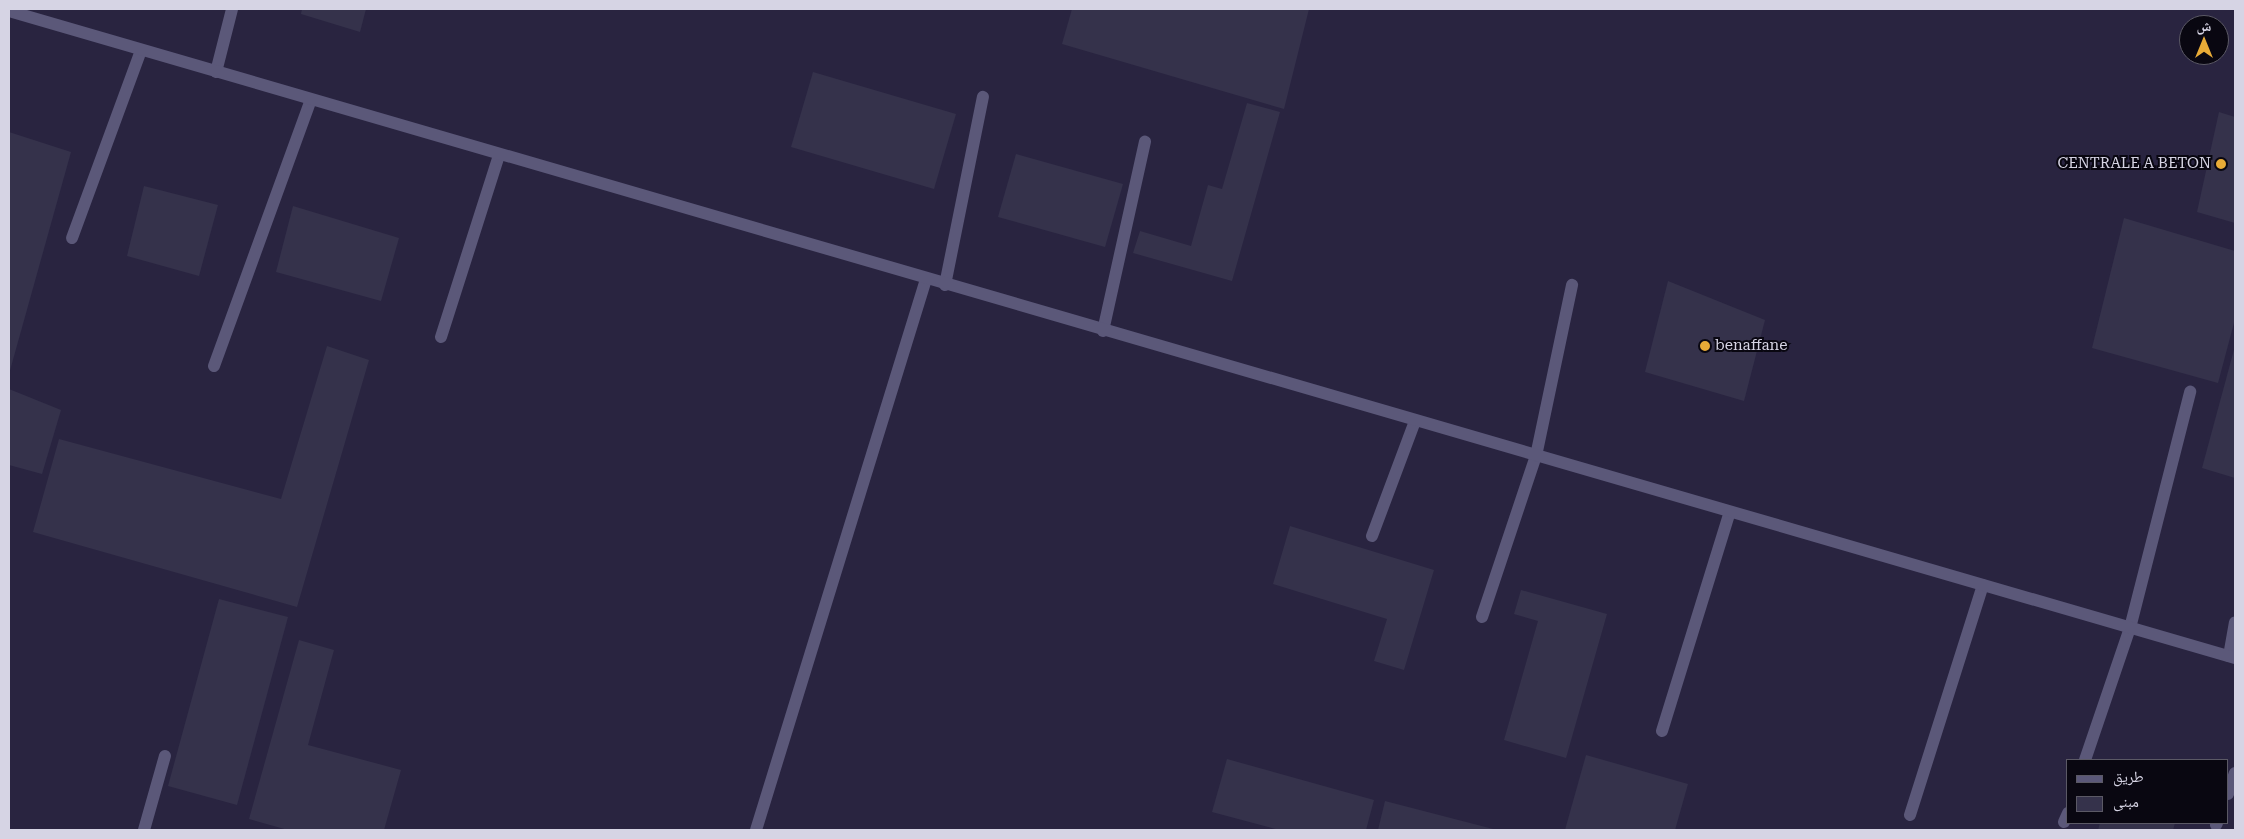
<!DOCTYPE html>
<html>
<head>
<meta charset="utf-8">
<style>
  body { margin:0 }
  #map { position:relative; width:2244px; height:839px; overflow:hidden; background:#1e1b32; font-family:"Roboto Serif","Noto Naskh Arabic",serif }
  div>[style] { position:absolute }
  .built>* { inset:0; background:#292440 }
  .building>* { inset:0; background:#35324b }
  .service>* { height:12px; margin:-6px; padding:0 6px; transform-origin:6px; border-radius:6px; background:#5b5879 }
  .minor>* { height:12px; margin:-6px; padding:0 6px; transform-origin:6px; border-radius:6px; background:#5b5879 }
  .dots>* { width:14px; height:14px; translate:-50% -50%; box-sizing:border-box; border:2px solid #090711; border-radius:50% }
  span { translate:-50% -50%; white-space:nowrap; text-align:center; line-height:1.15; -webkit-text-stroke:4px #090711; paint-order:stroke }
  .poi-label { font-size:15px; color:#d6d4e4 }
  .right { translate:-100% -50%; text-align:right }
  .left { translate:0 -50%; text-align:left }
  .frame { position:absolute; inset:0; border:10px solid #d6d4e4; pointer-events:none }
  .legend { position:absolute; left:2066px; top:759px; width:162px; height:65px; box-sizing:border-box; background:#090711; border:1px solid #5b5965; margin:0; padding:6px 9px; list-style:none; font-size:15px; color:#d6d4e4 }
  .legend li { display:flex; align-items:center; gap:10px; height:25px }
  .legend b { width:25px; border:1px solid #5b5965 }
  .north { position:absolute; left:2179px; top:15px; width:50px; height:50px; box-sizing:border-box; background:#090711; border:1px solid #5b5965; border-radius:50%; rotate:0deg; font-size:14px; font-weight:700; line-height:20px; text-align:center; color:#d6d4e4 }
  .north::after { content:''; display:block; margin:auto; width:18px; height:22px; background:#e8ab37; clip-path:polygon(50% 0,100% 100%,50% 72%,0 100%) }
</style>
</head>
<body>
<div id="map">
  <div class="built">
    <div style="clip-path:polygon(evenodd,9px 9px,2235px 9px,2235px 830px,9px 830px,9px 9px,2189px 25px,2219px 25px,2219px 55px,2189px 55px,2189px 25px,9px 9px,2068px 760px,2228px 760px,2228px 823px,2068px 823px,2068px 760px)"></div>
  </div>
  <div class="building">
    <div style="clip-path:polygon(302px 9px,366px 9px,360px 32px,301px 14px)"></div>
    <div style="clip-path:polygon(1072px 9px,1309px 9px,1284px 109px,1062px 44px)"></div>
    <div style="clip-path:polygon(813px 72px,956px 114px,934px 189px,791px 147px)"></div>
    <div style="clip-path:polygon(1247px 103px,1280px 112px,1232px 281px,1133px 253px,1140px 231px,1191px 246px,1208px 185px,1222px 189px)"></div>
    <div style="clip-path:polygon(2219px 112px,2235px 117px,2235px 223px,2197px 212px)"></div>
    <div style="clip-path:polygon(9px 132px,71px 152px,9px 374px)"></div>
    <div style="clip-path:polygon(1016px 154px,1123px 184px,1105px 247px,998px 217px)"></div>
    <div style="clip-path:polygon(144px 186px,218px 205px,199px 276px,127px 256px)"></div>
    <div style="clip-path:polygon(293px 206px,399px 238px,381px 301px,276px 272px)"></div>
    <div style="clip-path:polygon(2124px 218px,2235px 251px,2235px 319px,2218px 383px,2092px 348px)"></div>
    <div style="clip-path:polygon(1668px 281px,1765px 320px,1744px 401px,1645px 372px)"></div>
    <div style="clip-path:polygon(327px 346px,369px 360px,297px 607px,33px 532px,59px 439px,281px 499px)"></div>
    <div style="clip-path:polygon(2235px 346px,2235px 478px,2202px 468px)"></div>
    <div style="clip-path:polygon(9px 389px,61px 410px,42px 474px,9px 465px)"></div>
    <div style="clip-path:polygon(1290px 526px,1434px 570px,1404px 670px,1374px 661px,1387px 619px,1273px 584px)"></div>
    <div style="clip-path:polygon(1521px 590px,1607px 614px,1566px 758px,1504px 740px,1538px 621px,1514px 614px)"></div>
    <div style="clip-path:polygon(219px 599px,288px 617px,237px 805px,168px 786px)"></div>
    <div style="clip-path:polygon(299px 640px,334px 650px,308px 745px,401px 770px,384px 830px,288px 830px,249px 819px)"></div>
    <div style="clip-path:polygon(1586px 755px,1688px 784px,1675px 830px,1565px 830px)"></div>
    <div style="clip-path:polygon(1227px 759px,1374px 800px,1366px 830px,1279px 830px,1212px 812px)"></div>
    <div style="clip-path:polygon(1385px 801px,1497px 830px,1378px 830px)"></div>
    <div style="clip-path:polygon(2100px 823px,2175px 823px,2173px 830px,2098px 830px)"></div>
  </div>
  <div class="service">
    <div style="left:216px;top:72px;width:65px;rotate:-75.7deg"></div>
    <div style="left:72px;top:238px;width:200px;rotate:-69.8deg"></div>
    <div style="left:945px;top:285px;width:192px;rotate:-78.6deg"></div>
    <div style="left:1103px;top:331px;width:194px;rotate:-77.5deg"></div>
    <div style="left:441px;top:337px;width:191px;rotate:-72.3deg"></div>
    <div style="left:214px;top:366px;width:283px;rotate:-70deg"></div>
    <div style="left:1372px;top:536px;width:123px;rotate:-69.5deg"></div>
    <div style="left:1482px;top:617px;width:170px;rotate:-71.5deg"></div>
    <div style="left:1536px;top:456px;width:175px;rotate:-78.1deg"></div>
    <div style="left:2229px;top:656px;width:34px;rotate:-80deg"></div>
    <div style="left:1662px;top:731px;width:229px;rotate:-72.8deg"></div>
    <div style="left:2085px;top:760px;width:139px;rotate:-71.2deg"></div>
    <div style="left:2130px;top:628px;width:244px;rotate:-75.7deg"></div>
    <div style="left:2228px;top:794px;width:22px;rotate:-72deg"></div>
    <div style="left:1910px;top:815px;width:241px;rotate:-72.4deg"></div>
    <div style="left:2064px;top:822px;width:10px;rotate:-66deg"></div>
    <div style="left:2216px;top:825px;width:2px;rotate:-63deg"></div>
    <div style="left:144px;top:830px;width:77px;rotate:-74.2deg"></div>
    <div style="left:756px;top:830px;width:577px;rotate:-72.85deg"></div>
  </div>
  <div class="minor">
    <div style="left:9px;top:11px;width:2318px;rotate:16.21deg"></div>
  </div>
  <div class="dots">
    <div style="left:2221px;top:164px;background:#e8ab37"></div>
    <div style="left:1705px;top:346px;background:#e8ab37"></div>
  </div>
  <div class="poi-label">
    <span class="right" style="left:2211px;top:164px">CENTRALE A BETON</span>
    <span class="left" style="left:1715px;top:346px">benaffane</span>
  </div>
  <div class="frame"></div>
  <ul class="legend">
  <li><b style="height:6px;background:#5b5879"></b>طريق</li>
  <li><b style="height:14px;background:#35324b"></b>مبنى</li>
  </ul>
  <div class="north">ش</div>
</div>
</body>
</html>
